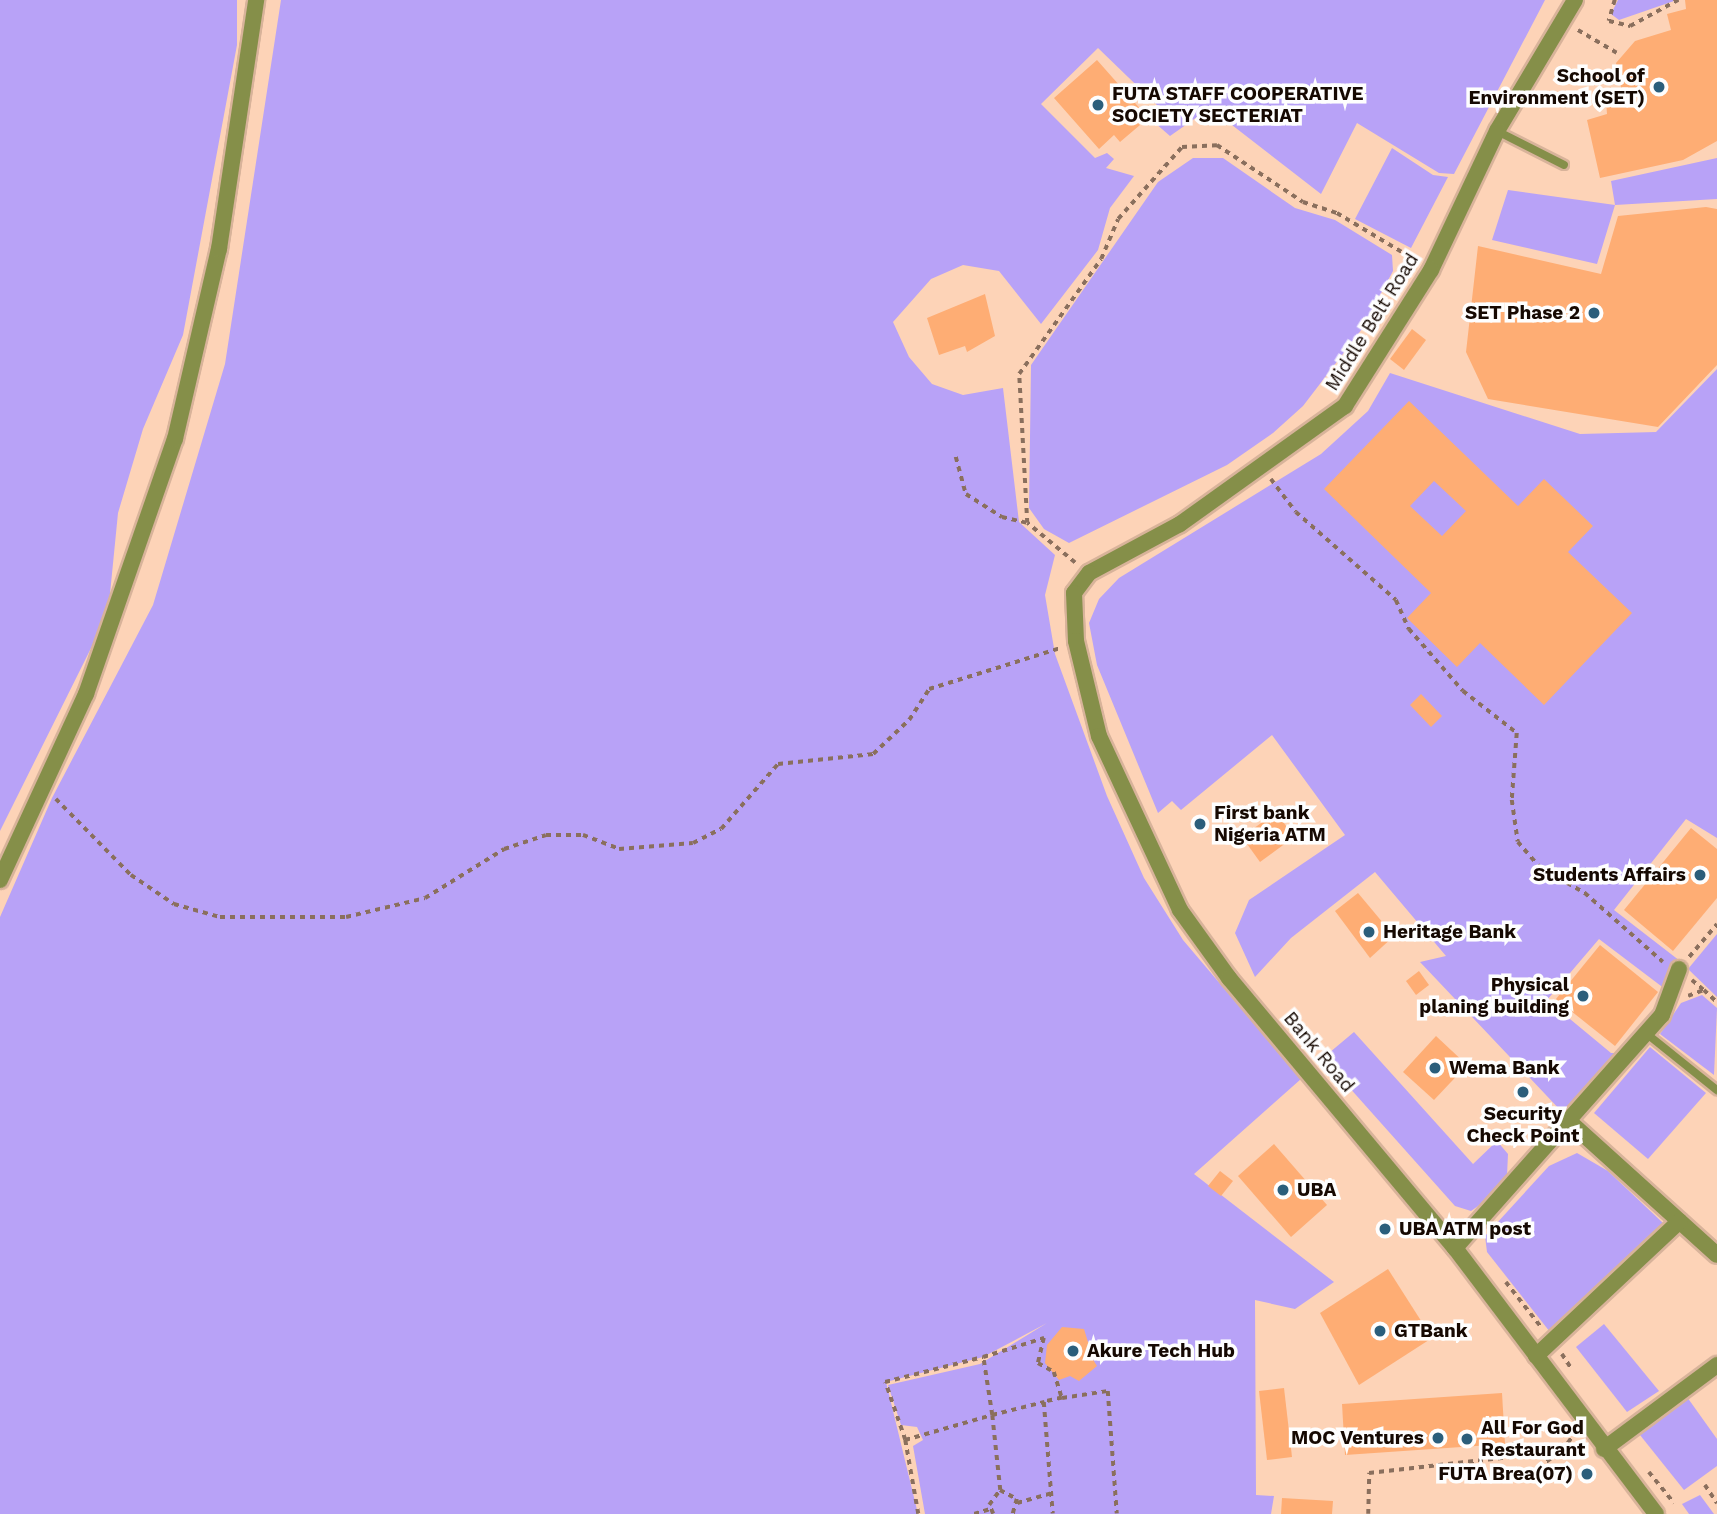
<!DOCTYPE html>
<html>
<head>
<meta charset="utf-8">
<style>
  body { margin:0 }
  #map { position:relative; width:1717px; height:1514px; overflow:hidden; background:#fdd3b7; font-family:"Work Sans",sans-serif }
  div>[style] { position:absolute }
  .green>* { inset:0; background:#b8a2f7 }
  .building>* { inset:0; background:#fead74 }
  .path>* { height:3.5px; margin-top:-1.75px; transform-origin:0; background:repeating-linear-gradient(90deg,#8a6f5d 0 5px,transparent 0 10px) }
  .roads { filter:drop-shadow(2px 0 #d8b39a) drop-shadow(-2px 0 #d8b39a) drop-shadow(0 2px #d8b39a) drop-shadow(0 -2px #d8b39a) }
  .lane>* { height:8px; margin:-4px; padding:0 4px; transform-origin:4px; border-radius:4px; background:#858f49 }
  .street>* { height:16px; margin:-8px; padding:0 8px; transform-origin:8px; border-radius:8px; background:#858f49 }
  .dots>* { width:19px; height:19px; translate:-50% -50%; box-sizing:border-box; border:4px solid #fefefe; border-radius:50% }
  span { translate:-50% -50%; white-space:nowrap; text-align:center; line-height:1.15; -webkit-text-stroke:7px #fefefe; paint-order:stroke }
  .poi-label { font-size:19px; color:#160902; font-weight:700 }
  .right { translate:-100% -50%; text-align:right }
  .left { translate:0 -50%; text-align:left }
  .street-label { font-size:19px; color:#160902 }
</style>
</head>
<body>
<div id="map">
  <div class="green">
    <div style="clip-path:polygon(0 0,237px 0,237px 45px,183px 335px,143px 429px,118px 513px,108px 614px,0 831px)"></div>
    <div style="clip-path:polygon(281px 0,1545px 0,1454px 174px,1439px 173px,1357px 123px,1321px 194px,1210px 108px,1170px 136px,1147px 116px,1158px 106px,1098px 48px,1041px 104px,1095px 158px,1107px 153px,1114px 159px,1106px 168px,1134px 176px,1110px 208px,1098px 250px,1041px 324px,999px 271px,963px 265px,931px 279px,893px 322px,909px 357px,932px 384px,963px 395px,1003px 388px,1019px 522px,1055px 555px,1045px 595px,1055px 654px,1107px 796px,1144px 878px,1183px 940px,1301px 1079px,1194px 1174px,1334px 1282px,1295px 1309px,1255px 1300px,1256px 1495px,1274px 1496px,1271px 1514px,925px 1514px,913px 1446px,923px 1440px,917px 1427px,901px 1425px,888px 1385px,980px 1364px,1047px 1323px,983px 1357px,886px 1382px,918px 1514px,0 1514px,0 917px,52px 798px,153px 605px,225px 364px)"></div>
    <div style="clip-path:polygon(1618px 0,1673px 0,1674px 1px,1619px 20px,1611px 14px)"></div>
    <div style="clip-path:polygon(1392px 148px,1433px 175px,1448px 177px,1411px 248px,1355px 219px)"></div>
    <div style="clip-path:polygon(1193px 158px,1223px 158px,1295px 208px,1335px 220px,1392px 255px,1393px 271px,1362px 329px,1303px 406px,1273px 433px,1227px 465px,1069px 543px,1044px 529px,1029px 508px,1031px 365px,1158px 182px)"></div>
    <div style="clip-path:polygon(1717px 158px,1717px 199px,1615px 205px,1597px 264px,1492px 240px,1508px 190px,1615px 205px,1611px 181px)"></div>
    <div style="clip-path:polygon(1717px 369px,1717px 838px,1686px 819px,1614px 910px,1680px 961px,1665px 989px,1599px 939px,1547px 1000px,1611px 1053px,1622px 1053px,1570px 1114px,1563px 1113px,1420px 962px,1446px 956px,1375px 872px,1291px 938px,1255px 977px,1235px 933px,1249px 900px,1345px 835px,1272px 735px,1181px 810px,1172px 801px,1158px 813px,1097px 665px,1089px 623px,1099px 599px,1119px 578px,1321px 454px,1368px 411px,1390px 373px,1580px 434px,1656px 432px)"></div>
    <div style="clip-path:polygon(1717px 934px,1717px 997px,1688px 969px)"></div>
    <div style="clip-path:polygon(1702px 995px,1717px 1008px,1714px 1075px,1660px 1034px,1681px 1003px)"></div>
    <div style="clip-path:polygon(1354px 1032px,1473px 1164px,1497px 1141px,1508px 1154px,1507px 1176px,1481px 1204px,1471px 1211px,1455px 1206px,1323px 1058px)"></div>
    <div style="clip-path:polygon(1650px 1047px,1706px 1093px,1648px 1159px,1594px 1113px)"></div>
    <div style="clip-path:polygon(1577px 1153px,1608px 1171px,1663px 1223px,1550px 1332px,1487px 1252px,1485px 1236px,1549px 1166px)"></div>
    <div style="clip-path:polygon(1604px 1324px,1659px 1391px,1627px 1412px,1576px 1347px)"></div>
    <div style="clip-path:polygon(1687px 1397px,1717px 1439px,1717px 1466px,1684px 1490px,1640px 1435px)"></div>
    <div style="clip-path:polygon(1700px 1495px,1714px 1514px,1689px 1514px,1682px 1504px)"></div>
  </div>
  <div class="building">
    <div style="clip-path:polygon(1685px 0,1717px 0,1717px 141px,1683px 160px,1600px 178px,1587px 120px,1607px 114px,1606px 101px,1623px 97px,1616px 63px,1635px 41px,1671px 30px,1667px 14px,1686px 9px)"></div>
    <div style="clip-path:polygon(1097px 60px,1143px 112px,1134px 119px,1140px 125px,1120px 142px,1114px 135px,1099px 149px,1054px 98px)"></div>
    <div style="clip-path:polygon(1706px 207px,1717px 209px,1717px 365px,1658px 427px,1488px 399px,1466px 352px,1478px 246px,1601px 274px,1618px 216px)"></div>
    <div style="clip-path:polygon(985px 294px,995px 336px,967px 352px,965px 346px,939px 355px,927px 318px)"></div>
    <div style="clip-path:polygon(1412px 329px,1426px 340px,1404px 370px,1390px 359px)"></div>
    <div style="clip-path:polygon(evenodd,1409px 401px,1518px 506px,1544px 479px,1593px 526px,1568px 552px,1632px 613px,1544px 705px,1480px 643px,1457px 667px,1407px 618px,1431px 593px,1324px 489px,1409px 401px,1434px 481px,1466px 511px,1442px 536px,1410px 506px,1434px 481px)"></div>
    <div style="clip-path:polygon(1421px 694px,1442px 716px,1431px 727px,1410px 705px)"></div>
    <div style="clip-path:polygon(1276px 812px,1294px 837px,1260px 862px,1242px 837px)"></div>
    <div style="clip-path:polygon(1691px 828px,1717px 849px,1717px 898px,1673px 951px,1624px 910px)"></div>
    <div style="clip-path:polygon(1358px 893px,1394px 936px,1370px 958px,1335px 911px)"></div>
    <div style="clip-path:polygon(1600px 945px,1658px 992px,1615px 1046px,1556px 999px)"></div>
    <div style="clip-path:polygon(1419px 971px,1429px 985px,1416px 995px,1406px 981px)"></div>
    <div style="clip-path:polygon(1436px 1036px,1467px 1065px,1434px 1100px,1403px 1072px)"></div>
    <div style="clip-path:polygon(1274px 1144px,1327px 1205px,1291px 1237px,1238px 1176px)"></div>
    <div style="clip-path:polygon(1220px 1171px,1233px 1181px,1221px 1196px,1208px 1186px)"></div>
    <div style="clip-path:polygon(1388px 1269px,1432px 1338px,1359px 1385px,1320px 1313px)"></div>
    <div style="clip-path:polygon(1062px 1327px,1084px 1329px,1088px 1342px,1099px 1347px,1092px 1358px,1097px 1366px,1079px 1381px,1070px 1376px,1059px 1380px,1045px 1363px,1047px 1345px)"></div>
    <div style="clip-path:polygon(1284px 1388px,1292px 1457px,1267px 1460px,1259px 1391px)"></div>
    <div style="clip-path:polygon(1502px 1393px,1505px 1444px,1345px 1455px,1342px 1404px)"></div>
    <div style="clip-path:polygon(1282px 1498px,1333px 1501px,1332px 1514px,1281px 1514px)"></div>
  </div>
  <div class="path">
    <div style="left:1615px;top:0;width:22px;rotate:106deg"></div>
    <div style="left:1609px;top:21px;width:22px;rotate:13deg"></div>
    <div style="left:1630px;top:26px;width:55px;rotate:-28.4deg"></div>
    <div style="left:1578px;top:30px;width:45px;rotate:30.5deg"></div>
    <div style="left:956px;top:457px;width:38px;rotate:75deg"></div>
    <div style="left:966px;top:494px;width:43px;rotate:32.6deg"></div>
    <div style="left:1002px;top:517px;width:26px;rotate:13deg"></div>
    <div style="left:1271px;top:479px;width:41px;rotate:52.9deg"></div>
    <div style="left:1296px;top:512px;width:133px;rotate:41.3deg"></div>
    <div style="left:1396px;top:600px;width:32px;rotate:66deg"></div>
    <div style="left:1409px;top:629px;width:82px;rotate:48.9deg"></div>
    <div style="left:1463px;top:691px;width:68px;rotate:37.9deg"></div>
    <div style="left:1517px;top:733px;width:67px;rotate:94.3deg"></div>
    <div style="left:1512px;top:800px;width:42px;rotate:81.9deg"></div>
    <div style="left:1518px;top:842px;width:35px;rotate:49deg"></div>
    <div style="left:1541px;top:868px;width:51px;rotate:29.6deg"></div>
    <div style="left:1585px;top:893px;width:104px;rotate:41.5deg"></div>
    <div style="left:1075px;top:563px;width:62px;rotate:-140.2deg"></div>
    <div style="left:1027px;top:523px;width:149px;rotate:-93.1deg"></div>
    <div style="left:1019px;top:374px;width:141px;rotate:-54.5deg"></div>
    <div style="left:1101px;top:259px;width:43px;rotate:-67deg"></div>
    <div style="left:1118px;top:219px;width:96px;rotate:-48.4deg"></div>
    <div style="left:1182px;top:147px;width:35px;rotate:-3deg"></div>
    <div style="left:1217px;top:145px;width:103px;rotate:33.5deg"></div>
    <div style="left:1303px;top:202px;width:36px;rotate:18deg"></div>
    <div style="left:1337px;top:213px;width:93px;rotate:31deg"></div>
    <div style="left:56px;top:799px;width:107px;rotate:45.4deg"></div>
    <div style="left:131px;top:875px;width:52px;rotate:34deg"></div>
    <div style="left:174px;top:904px;width:48px;rotate:15.8deg"></div>
    <div style="left:220px;top:917px;width:126px"></div>
    <div style="left:346px;top:917px;width:81px;rotate:-13.5deg"></div>
    <div style="left:425px;top:898px;width:93px;rotate:-31.8deg"></div>
    <div style="left:504px;top:849px;width:44px;rotate:-18.4deg"></div>
    <div style="left:546px;top:835px;width:37px"></div>
    <div style="left:583px;top:835px;width:39px;rotate:21deg"></div>
    <div style="left:619px;top:849px;width:74px;rotate:-4.6deg"></div>
    <div style="left:693px;top:843px;width:31px;rotate:-27deg"></div>
    <div style="left:721px;top:829px;width:86px;rotate:-48.8deg"></div>
    <div style="left:778px;top:764px;width:96px;rotate:-6deg"></div>
    <div style="left:873px;top:754px;width:50px;rotate:-43.4deg"></div>
    <div style="left:909px;top:720px;width:37px;rotate:-57deg"></div>
    <div style="left:929px;top:689px;width:138px;rotate:-17.3deg"></div>
    <div style="left:1689px;top:957px;width:43px;rotate:-49.7deg"></div>
    <div style="left:1692px;top:980px;width:16px;rotate:40deg"></div>
    <div style="left:1688px;top:996px;width:17px;rotate:-21deg"></div>
    <div style="left:1704px;top:990px;width:18px;rotate:43deg"></div>
    <div style="left:1506px;top:1282px;width:58px;rotate:52deg"></div>
    <div style="left:1562px;top:1354px;width:17px;rotate:57deg"></div>
    <div style="left:1062px;top:1398px;width:47px;rotate:-8.7deg"></div>
    <div style="left:1108px;top:1391px;width:123px;rotate:85.8deg"></div>
    <div style="left:905px;top:1440px;width:61px;rotate:-109deg"></div>
    <div style="left:885px;top:1382px;width:101px;rotate:-14.3deg"></div>
    <div style="left:1512px;top:1444px;width:40px;rotate:10deg"></div>
    <div style="left:1562px;top:1451px;width:19px;rotate:-55deg"></div>
    <div style="left:1649px;top:1472px;width:40px;rotate:51deg"></div>
    <div style="left:1522px;top:1479px;width:47px;rotate:-35.4deg"></div>
    <div style="left:1705px;top:1485px;width:22px;rotate:56deg"></div>
    <div style="left:1000px;top:1490px;width:75px;rotate:-96.1deg"></div>
    <div style="left:992px;top:1415px;width:54px;rotate:-14deg"></div>
    <div style="left:1017px;top:1503px;width:36px;rotate:-16deg"></div>
    <div style="left:918px;top:1514px;width:75px;rotate:-100deg"></div>
    <div style="left:905px;top:1440px;width:91px;rotate:-16deg"></div>
    <div style="left:992px;top:1415px;width:59px;rotate:-98.8deg"></div>
    <div style="left:983px;top:1357px;width:64px;rotate:-17.3deg"></div>
    <div style="left:1044px;top:1338px;width:26px;rotate:103deg"></div>
    <div style="left:1038px;top:1363px;width:18px;rotate:29deg"></div>
    <div style="left:1054px;top:1372px;width:27px;rotate:73deg"></div>
    <div style="left:1062px;top:1398px;width:18px;rotate:167deg"></div>
    <div style="left:1044px;top:1402px;width:112px;rotate:85.4deg"></div>
    <div style="left:974px;top:1514px;width:17px;rotate:-17deg"></div>
    <div style="left:993px;top:1514px;width:10px;rotate:-114deg"></div>
    <div style="left:989px;top:1505px;width:19px;rotate:-54deg"></div>
    <div style="left:1000px;top:1490px;width:19px;rotate:28deg"></div>
    <div style="left:1017px;top:1499px;width:16px;rotate:105deg"></div>
    <div style="left:1368px;top:1514px;width:41px;rotate:-88.6deg"></div>
    <div style="left:1369px;top:1473px;width:194px;rotate:-6.5deg"></div>
  </div>
  <div class="roads">
    <div class="lane">
      <div style="left:1497px;top:131px;width:75px;rotate:26.9deg"></div>
      <div style="left:1647px;top:1034px;width:90px;rotate:38.7deg"></div>
    </div>
    <div class="street">
      <div style="left:1575px;top:0;width:152px;rotate:120.8deg"></div>
      <div style="left:1497px;top:131px;width:154px;rotate:115.4deg"></div>
      <div style="left:1431px;top:270px;width:161px;rotate:122.3deg"></div>
      <div style="left:1345px;top:406px;width:203px;rotate:144.4deg"></div>
      <div style="left:1180px;top:524px;width:103px;rotate:151.7deg"></div>
      <div style="left:1089px;top:573px;width:25px;rotate:127deg"></div>
      <div style="left:1074px;top:593px;width:48px;rotate:87.6deg"></div>
      <div style="left:1076px;top:641px;width:98px;rotate:76.4deg"></div>
      <div style="left:1099px;top:736px;width:192px;rotate:65deg"></div>
      <div style="left:1180px;top:910px;width:84px;rotate:54.2deg"></div>
      <div style="left:1229px;top:978px;width:352px;rotate:50.1deg"></div>
      <div style="left:1455px;top:1248px;width:333px;rotate:52.9deg"></div>
      <div style="left:0;top:880px;width:205px;rotate:-65.2deg"></div>
      <div style="left:86px;top:694px;width:270px;rotate:-70.8deg"></div>
      <div style="left:175px;top:439px;width:195px;rotate:-77deg"></div>
      <div style="left:219px;top:249px;width:252px;rotate:-81.5deg"></div>
      <div style="left:1572px;top:1124px;width:195px;rotate:42.1deg"></div>
      <div style="left:1455px;top:1248px;width:312px;rotate:-48.4deg"></div>
      <div style="left:1662px;top:1015px;width:49px;rotate:-69.7deg"></div>
      <div style="left:1536px;top:1356px;width:197px;rotate:-43.2deg"></div>
      <div style="left:1604px;top:1449px;width:141px;rotate:-36.6deg"></div>
    </div>
  </div>
  <div class="dots">
    <div style="left:1659px;top:87px;background:#2b5e7b"></div>
    <div style="left:1098px;top:105px;background:#2b5e7b"></div>
    <div style="left:1594px;top:313px;background:#2b5e7b"></div>
    <div style="left:1200px;top:824px;background:#2b5e7b"></div>
    <div style="left:1700px;top:875px;background:#2b5e7b"></div>
    <div style="left:1369px;top:932px;background:#2b5e7b"></div>
    <div style="left:1583px;top:996px;background:#2b5e7b"></div>
    <div style="left:1435px;top:1068px;background:#2b5e7b"></div>
    <div style="left:1523px;top:1092px;background:#2b5e7b"></div>
    <div style="left:1283px;top:1190px;background:#2b5e7b"></div>
    <div style="left:1385px;top:1229px;background:#2b5e7b"></div>
    <div style="left:1380px;top:1331px;background:#2b5e7b"></div>
    <div style="left:1073px;top:1351px;background:#2b5e7b"></div>
    <div style="left:1438px;top:1438px;background:#2b5e7b"></div>
    <div style="left:1467px;top:1439px;background:#2b5e7b"></div>
    <div style="left:1587px;top:1474px;background:#2b5e7b"></div>
  </div>
  <div class="poi-label">
    <span class="right" style="left:1645px;top:87px">School of<br>Environment (SET)</span>
    <span class="left" style="left:1112px;top:105px">FUTA STAFF COOPERATIVE<br>SOCIETY SECTERIAT</span>
    <span class="right" style="left:1580px;top:313px">SET Phase 2</span>
    <span class="left" style="left:1214px;top:824px">First bank<br>Nigeria ATM</span>
    <span class="right" style="left:1686px;top:875px">Students Affairs</span>
    <span class="left" style="left:1383px;top:932px">Heritage Bank</span>
    <span class="right" style="left:1569px;top:996px">Physical<br>planing building</span>
    <span class="left" style="left:1449px;top:1068px">Wema Bank</span>
    <span style="left:1523px;top:1125px">Security<br>Check Point</span>
    <span class="left" style="left:1297px;top:1190px">UBA</span>
    <span class="left" style="left:1399px;top:1229px">UBA ATM post</span>
    <span class="left" style="left:1394px;top:1331px">GTBank</span>
    <span class="left" style="left:1087px;top:1351px">Akure Tech Hub</span>
    <span class="left" style="left:1481px;top:1439px">All For God<br>Restaurant</span>
    <span class="right" style="left:1424px;top:1438px">MOC Ventures</span>
    <span class="right" style="left:1573px;top:1474px">FUTA Brea(07)</span>
  </div>
  <div class="street-label">
    <span style="left:1372px;top:322px;rotate:-58deg">Middle Belt Road</span>
    <span style="left:1319px;top:1052px;rotate:50deg">Bank Road</span>
  </div>
</div>
</body>
</html>
